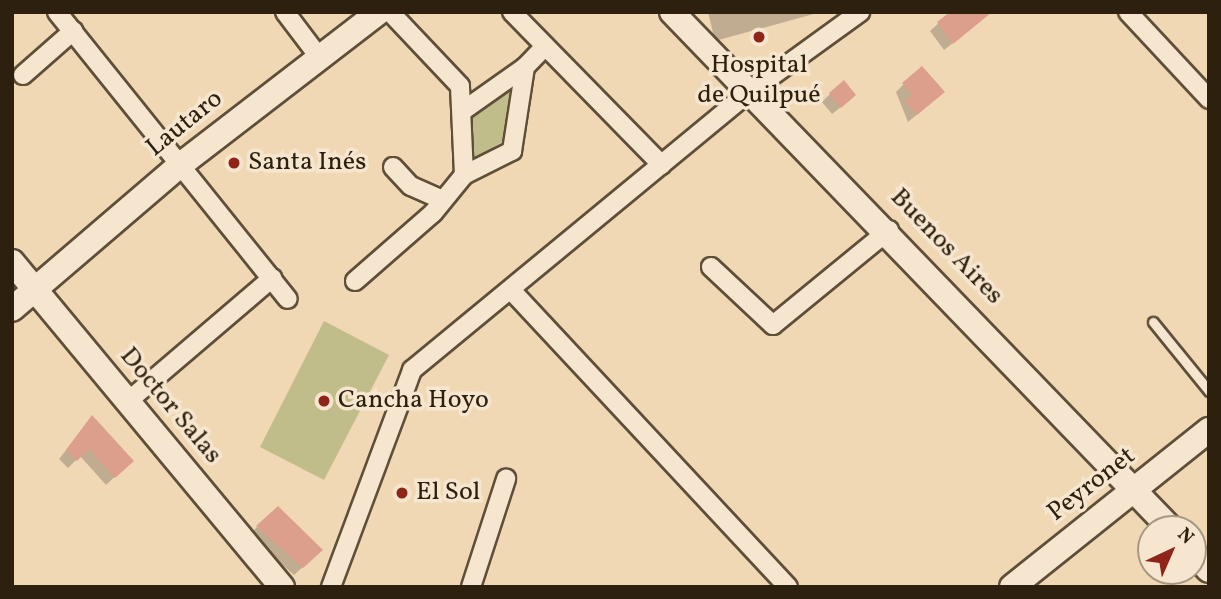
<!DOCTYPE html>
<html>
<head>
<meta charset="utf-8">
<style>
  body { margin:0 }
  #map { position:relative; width:1221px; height:599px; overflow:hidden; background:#f1d8b5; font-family:Vollkorn,serif }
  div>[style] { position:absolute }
  .green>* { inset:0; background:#c0bd8a }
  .shadow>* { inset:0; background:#0003 }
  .building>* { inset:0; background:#dc9f8c }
  .roads { filter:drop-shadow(2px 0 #5f4e38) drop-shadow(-2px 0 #5f4e38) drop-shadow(0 2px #5f4e38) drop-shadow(0 -2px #5f4e38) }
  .lane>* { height:9px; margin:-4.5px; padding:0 4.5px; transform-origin:4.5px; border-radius:4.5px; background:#f6e6cf }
  .street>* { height:18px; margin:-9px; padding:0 9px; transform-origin:9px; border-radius:9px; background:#f6e6cf }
  .secondary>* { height:24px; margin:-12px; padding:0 12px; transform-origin:12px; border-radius:12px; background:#f6e6cf }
  .dots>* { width:19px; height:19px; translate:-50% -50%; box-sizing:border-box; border:4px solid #f6e6cf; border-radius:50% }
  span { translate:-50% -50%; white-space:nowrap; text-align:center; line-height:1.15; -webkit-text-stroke:7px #f6e6cf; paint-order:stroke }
  .poi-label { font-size:26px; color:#2e200e }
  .left { translate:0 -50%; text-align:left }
  .street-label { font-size:26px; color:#2e200e }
  .frame { position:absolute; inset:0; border:14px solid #2e200e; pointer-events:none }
  .north { position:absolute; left:1137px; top:515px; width:70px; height:70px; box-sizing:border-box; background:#f6e6cf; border:2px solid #a69782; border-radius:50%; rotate:44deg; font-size:19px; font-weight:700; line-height:28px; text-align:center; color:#2e200e }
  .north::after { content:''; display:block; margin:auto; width:24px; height:32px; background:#8f2418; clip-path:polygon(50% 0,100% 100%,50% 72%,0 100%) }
</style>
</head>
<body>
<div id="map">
  <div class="green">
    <div style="clip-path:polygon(515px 86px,502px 142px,474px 159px,472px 117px)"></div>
    <div style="clip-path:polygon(324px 321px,389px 355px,324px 480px,260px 447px)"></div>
  </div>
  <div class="shadow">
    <div style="clip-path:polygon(708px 12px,821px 12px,715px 41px)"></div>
    <div style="clip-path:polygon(951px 12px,992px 12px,944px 50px,930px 31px)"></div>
    <div style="clip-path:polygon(904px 84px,934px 100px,908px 122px,896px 92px)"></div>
    <div style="clip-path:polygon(830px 94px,846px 103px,832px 114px,822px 102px)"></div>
    <div style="clip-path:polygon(92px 417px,123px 469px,106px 485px,80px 456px,68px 468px,59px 459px)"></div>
    <div style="clip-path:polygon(257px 527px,313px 558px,294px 575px,249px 535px)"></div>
  </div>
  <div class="building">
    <div style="clip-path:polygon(950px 12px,992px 12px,953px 44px,937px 22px)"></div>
    <div style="clip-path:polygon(922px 66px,945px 92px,917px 115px,905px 101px,913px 95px,902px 83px)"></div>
    <div style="clip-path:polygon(844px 80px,856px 95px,841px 108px,829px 93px)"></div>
    <div style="clip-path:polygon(92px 415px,134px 461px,115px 478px,89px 449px,77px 461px,66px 450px)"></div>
    <div style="clip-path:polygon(278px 506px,323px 550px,303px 568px,256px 526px)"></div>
  </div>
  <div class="roads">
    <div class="lane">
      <div style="left:1153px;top:322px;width:89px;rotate:50.9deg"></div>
    </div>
    <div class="street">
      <div style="left:57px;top:12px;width:368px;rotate:51.2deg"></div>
      <div style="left:285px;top:12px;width:56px;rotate:52.9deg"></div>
      <div style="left:512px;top:12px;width:214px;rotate:45.6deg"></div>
      <div style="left:1128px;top:12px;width:119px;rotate:47deg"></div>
      <div style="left:23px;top:75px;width:67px;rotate:-41.3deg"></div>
      <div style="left:464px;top:110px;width:75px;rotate:-35.2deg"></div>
      <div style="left:393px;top:167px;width:26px;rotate:47deg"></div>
      <div style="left:411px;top:186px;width:34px;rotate:24deg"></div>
      <div style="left:464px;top:175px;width:54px;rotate:-26.6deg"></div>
      <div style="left:512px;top:151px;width:85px;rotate:-81.2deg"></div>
      <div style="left:525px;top:67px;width:29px;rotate:-46deg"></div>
      <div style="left:711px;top:267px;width:85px;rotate:43.1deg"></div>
      <div style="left:773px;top:325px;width:150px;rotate:-39.3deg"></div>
      <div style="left:355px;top:281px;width:103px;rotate:-41.1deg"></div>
      <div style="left:433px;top:213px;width:49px;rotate:-50.8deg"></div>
      <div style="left:464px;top:175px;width:89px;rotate:-92.6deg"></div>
      <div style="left:460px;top:86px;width:102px;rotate:-133.4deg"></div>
      <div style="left:511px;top:290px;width:406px;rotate:47deg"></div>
      <div style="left:127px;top:402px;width:191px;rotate:-40.5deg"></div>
      <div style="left:331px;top:587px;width:232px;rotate:-69.5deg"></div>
      <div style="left:412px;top:370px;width:439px;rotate:-39.5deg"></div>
      <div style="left:751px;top:91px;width:135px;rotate:-35.9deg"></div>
      <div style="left:471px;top:587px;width:114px;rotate:-72deg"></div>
    </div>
    <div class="secondary">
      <div style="left:672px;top:12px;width:719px;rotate:46.01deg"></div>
      <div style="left:12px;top:262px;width:423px;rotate:50.3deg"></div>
      <div style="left:12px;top:309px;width:220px;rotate:-40.6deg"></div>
      <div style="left:179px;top:166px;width:252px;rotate:-37.6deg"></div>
      <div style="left:1193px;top:553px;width:23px;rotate:47deg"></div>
      <div style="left:1012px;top:587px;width:252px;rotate:-38.6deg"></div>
    </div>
  </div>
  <div class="dots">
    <div style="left:759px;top:37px;background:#8f2418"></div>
    <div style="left:234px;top:163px;background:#8f2418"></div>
    <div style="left:324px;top:401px;background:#8f2418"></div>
    <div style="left:402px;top:493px;background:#8f2418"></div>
  </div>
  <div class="poi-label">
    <span style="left:759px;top:81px">Hospital<br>de Quilpué</span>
    <span class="left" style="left:248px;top:163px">Santa Inés</span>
    <span class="left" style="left:338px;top:401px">Cancha Hoyo</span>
    <span class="left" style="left:416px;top:493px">El Sol</span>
  </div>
  <div class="street-label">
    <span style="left:185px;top:124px;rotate:-39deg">Lautaro</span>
    <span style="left:946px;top:247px;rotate:46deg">Buenos Aires</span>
    <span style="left:170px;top:406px;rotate:50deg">Doctor Salas</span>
    <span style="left:1092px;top:485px;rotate:-38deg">Peyronet</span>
  </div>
  <div class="frame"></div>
  <div class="north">N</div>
</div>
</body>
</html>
